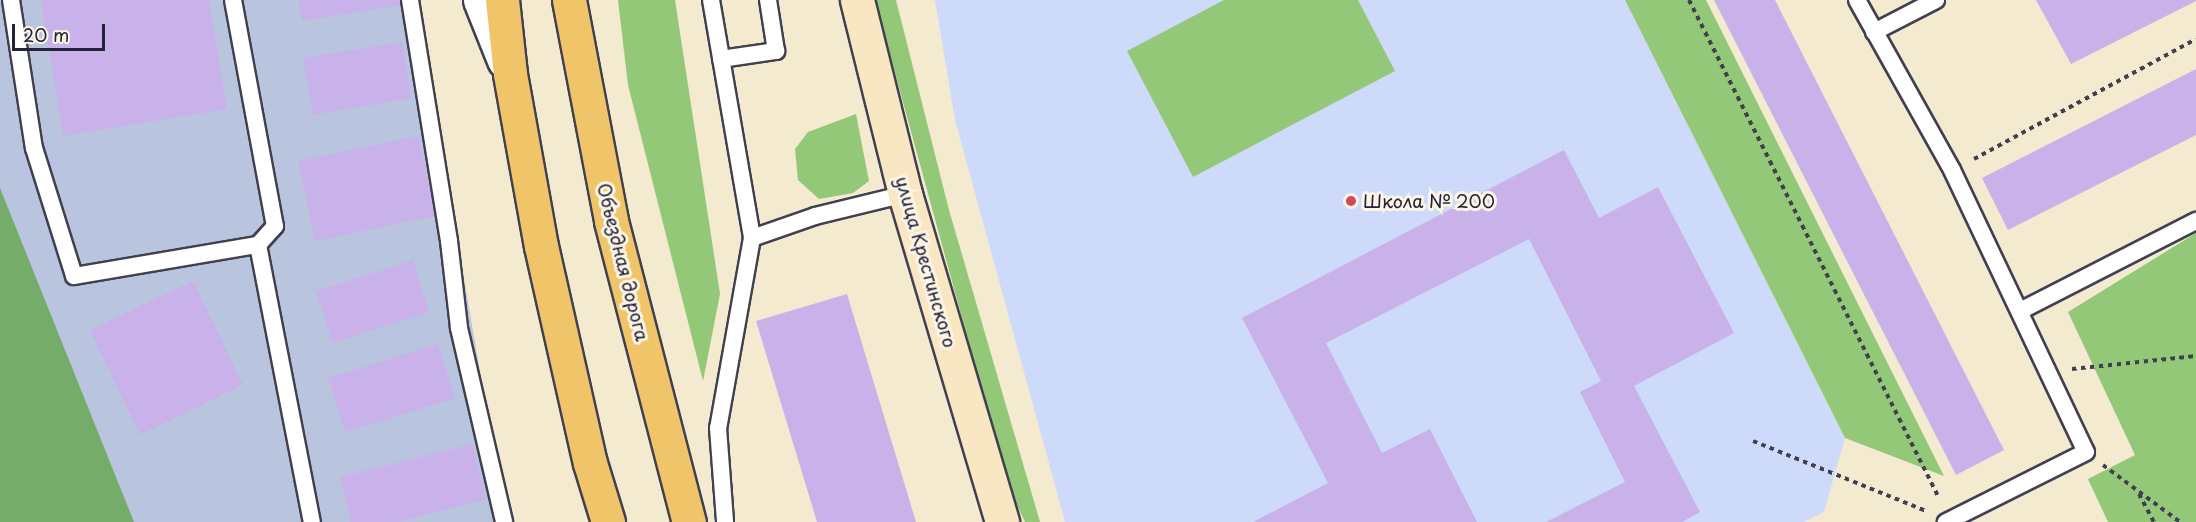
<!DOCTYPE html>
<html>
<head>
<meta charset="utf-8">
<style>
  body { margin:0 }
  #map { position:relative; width:2196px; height:522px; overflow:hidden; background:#f3ead0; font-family:"Playpen Sans",sans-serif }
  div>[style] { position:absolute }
  .built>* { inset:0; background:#cedafa }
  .industrial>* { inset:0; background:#b9c4de }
  .green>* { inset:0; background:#93c879 }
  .forest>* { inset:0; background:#76ac69 }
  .building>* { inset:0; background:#c9b2e9 }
  .path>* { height:4px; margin-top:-2px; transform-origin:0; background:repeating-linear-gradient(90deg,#414051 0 4.5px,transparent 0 9px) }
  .roads { filter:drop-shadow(2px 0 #414051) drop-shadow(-2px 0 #414051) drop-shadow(0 2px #414051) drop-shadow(0 -2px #414051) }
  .lane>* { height:16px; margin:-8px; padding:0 8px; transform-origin:8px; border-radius:8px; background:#fff }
  .street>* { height:33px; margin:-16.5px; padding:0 16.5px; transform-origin:16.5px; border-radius:16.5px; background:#fff }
  .secondary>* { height:33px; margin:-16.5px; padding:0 16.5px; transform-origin:16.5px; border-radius:16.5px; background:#f9e7c3 }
  .primary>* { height:33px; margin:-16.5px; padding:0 16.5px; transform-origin:16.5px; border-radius:16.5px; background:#f0c469 }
  .dots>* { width:16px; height:16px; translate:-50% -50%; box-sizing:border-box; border:3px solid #fcf5e5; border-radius:50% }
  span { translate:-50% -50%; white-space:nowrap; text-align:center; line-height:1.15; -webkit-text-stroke:6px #fcf5e5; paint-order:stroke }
  .poi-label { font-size:18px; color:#22223b }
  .left { translate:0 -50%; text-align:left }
  .street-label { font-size:18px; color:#22223b }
  .scale { position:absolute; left:12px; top:24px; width:93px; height:27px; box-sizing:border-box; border:3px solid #22223b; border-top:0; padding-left:8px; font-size:18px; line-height:21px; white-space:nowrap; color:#22223b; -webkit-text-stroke:4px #fcf5e5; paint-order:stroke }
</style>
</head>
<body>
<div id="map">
  <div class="built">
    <div style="clip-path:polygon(935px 0,1625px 0,1845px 438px,1824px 512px,1804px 522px,1065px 522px,955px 120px)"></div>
  </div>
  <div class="industrial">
    <div style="clip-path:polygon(0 0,416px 0,495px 459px,513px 522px,0 522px)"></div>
  </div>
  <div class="green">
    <div style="clip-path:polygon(618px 0,675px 0,720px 294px,703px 381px,628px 85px)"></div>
    <div style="clip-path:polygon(875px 0,896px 0,949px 210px,1040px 522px,1025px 522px,1008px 486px)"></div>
    <div style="clip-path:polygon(1224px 0,1358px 0,1395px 71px,1193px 177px,1127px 51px)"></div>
    <div style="clip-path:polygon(1625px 0,1706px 0,1944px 476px,1845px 438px)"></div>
    <div style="clip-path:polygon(856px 114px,869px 181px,853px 193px,819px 199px,798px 180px,795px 149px,808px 132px)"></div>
    <div style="clip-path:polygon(2196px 233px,2196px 522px,2108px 522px,2088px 479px,2135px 455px,2068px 312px)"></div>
  </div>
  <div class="forest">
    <div style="clip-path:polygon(0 188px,134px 522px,0 522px)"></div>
  </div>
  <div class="building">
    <div style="clip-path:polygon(41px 0,209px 0,227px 109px,63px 136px)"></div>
    <div style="clip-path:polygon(298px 0,400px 0,401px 5px,302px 21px)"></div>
    <div style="clip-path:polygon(1714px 0,1775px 0,2004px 450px,1956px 475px)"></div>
    <div style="clip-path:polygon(2036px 0,2196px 0,2196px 1px,2071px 64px)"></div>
    <div style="clip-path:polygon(402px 42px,411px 98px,313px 115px,303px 58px)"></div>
    <div style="clip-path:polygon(2196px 69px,2196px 135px,2008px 230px,1982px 178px)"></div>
    <div style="clip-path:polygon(418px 136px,436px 216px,315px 241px,298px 161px)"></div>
    <div style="clip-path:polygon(1564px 150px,1599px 218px,1658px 187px,1734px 333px,1634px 386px,1700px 512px,1682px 522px,1546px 522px,1625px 482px,1580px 392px,1601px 381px,1529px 239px,1326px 343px,1382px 453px,1430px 429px,1477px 522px,1253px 522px,1328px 483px,1242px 318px)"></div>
    <div style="clip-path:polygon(413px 260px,429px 312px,333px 343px,316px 291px)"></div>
    <div style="clip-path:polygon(193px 281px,243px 385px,140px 435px,90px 330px)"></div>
    <div style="clip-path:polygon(847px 294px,916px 522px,817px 522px,756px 321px)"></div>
    <div style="clip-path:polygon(438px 344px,455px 398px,345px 432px,328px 378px)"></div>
    <div style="clip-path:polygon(472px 444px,486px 499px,397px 522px,351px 522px,340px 477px)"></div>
  </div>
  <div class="path">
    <div style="left:1689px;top:0;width:557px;rotate:63.34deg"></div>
    <div style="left:1974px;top:159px;width:252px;rotate:-28.4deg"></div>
    <div style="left:2072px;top:369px;width:125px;rotate:-6deg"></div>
    <div style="left:1753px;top:441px;width:187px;rotate:22deg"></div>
    <div style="left:2103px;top:465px;width:96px;rotate:36.5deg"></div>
    <div style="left:2139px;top:494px;width:32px;rotate:62deg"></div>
  </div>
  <div class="roads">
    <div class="lane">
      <div style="left:11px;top:0;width:150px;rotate:81.2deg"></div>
      <div style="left:34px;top:148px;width:134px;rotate:72.6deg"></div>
      <div style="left:74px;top:276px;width:187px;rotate:-9.6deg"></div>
      <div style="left:233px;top:0;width:230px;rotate:79.5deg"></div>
      <div style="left:275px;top:226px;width:25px;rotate:132deg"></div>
      <div style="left:258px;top:245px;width:282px;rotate:79deg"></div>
      <div style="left:410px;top:0;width:244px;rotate:80.8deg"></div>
      <div style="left:449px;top:241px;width:88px;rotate:83.4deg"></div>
      <div style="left:459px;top:328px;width:199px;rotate:76.9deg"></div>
      <div style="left:711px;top:0;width:242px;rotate:80.2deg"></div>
      <div style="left:752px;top:238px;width:193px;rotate:100.1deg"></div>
      <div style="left:718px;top:428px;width:94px;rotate:85.7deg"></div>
      <div style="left:1857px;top:0;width:195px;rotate:60.8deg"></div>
      <div style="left:1952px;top:170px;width:312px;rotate:64.6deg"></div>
      <div style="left:2086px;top:452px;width:157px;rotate:153.4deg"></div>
      <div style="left:1874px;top:32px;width:70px;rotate:-27.3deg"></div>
      <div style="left:721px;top:59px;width:56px;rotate:-8.3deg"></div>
      <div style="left:776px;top:51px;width:52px;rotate:-98.9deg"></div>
      <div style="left:752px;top:238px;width:67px;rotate:-19.2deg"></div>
      <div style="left:815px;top:216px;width:93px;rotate:-13.7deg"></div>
      <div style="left:2020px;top:311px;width:198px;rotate:-27.1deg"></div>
    </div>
    <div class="street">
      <div style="left:480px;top:0;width:65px;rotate:68.2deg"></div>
    </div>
    <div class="secondary">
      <div style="left:857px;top:0;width:200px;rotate:76.1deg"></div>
      <div style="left:905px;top:194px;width:342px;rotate:73.5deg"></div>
    </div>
    <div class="primary">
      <div style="left:502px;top:0;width:74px;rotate:83.8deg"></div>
      <div style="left:510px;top:74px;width:175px;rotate:79.8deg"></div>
      <div style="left:541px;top:246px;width:222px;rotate:77.3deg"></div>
      <div style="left:590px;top:463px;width:62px;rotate:73deg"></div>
      <div style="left:569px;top:0;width:225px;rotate:79.2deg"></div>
      <div style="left:611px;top:221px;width:311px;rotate:75.5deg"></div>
    </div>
  </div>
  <div class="dots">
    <div style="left:1351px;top:201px;background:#d1495b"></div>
  </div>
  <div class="poi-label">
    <span class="left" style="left:1363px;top:201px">Школа № 200</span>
  </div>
  <div class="street-label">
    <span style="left:623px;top:262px;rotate:76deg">Объездная дорога</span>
    <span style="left:926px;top:262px;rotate:74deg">улица Крестинского</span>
  </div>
  <div class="scale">20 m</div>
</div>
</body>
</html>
